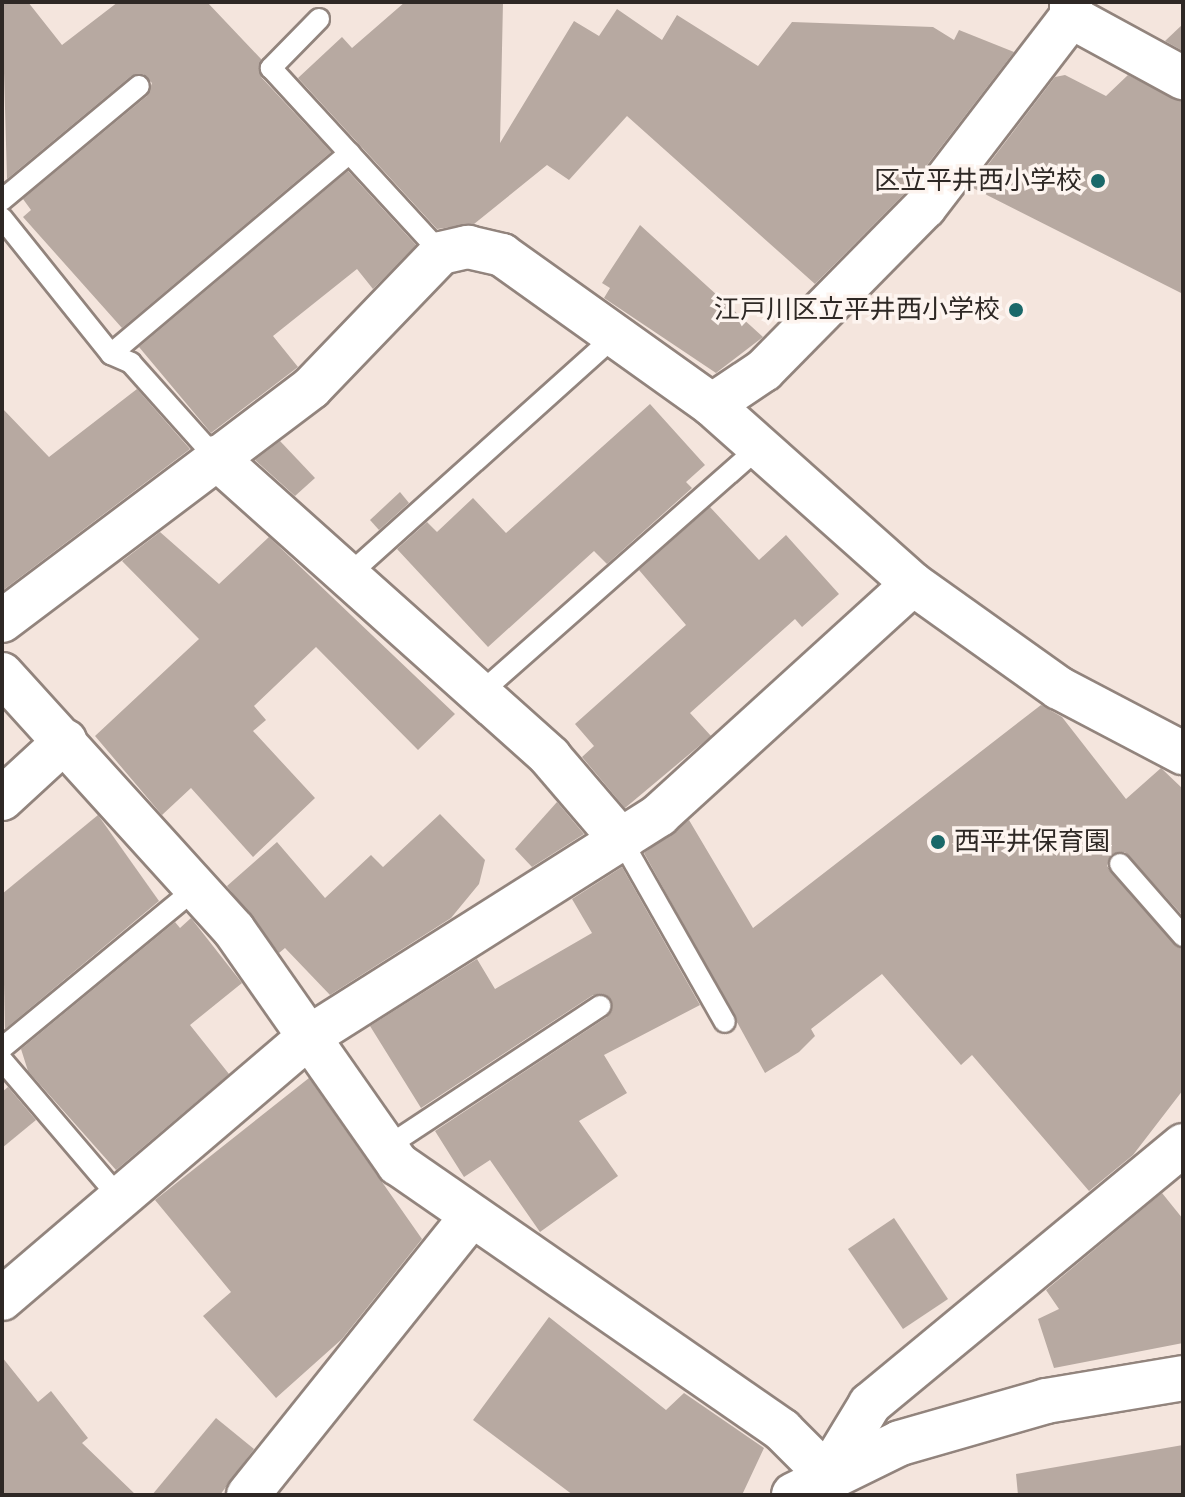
<!DOCTYPE html>
<html>
<head>
<meta charset="utf-8">
<style>
  body { margin:0 }
  #map { position:relative; width:1185px; height:1497px; overflow:hidden; background:#f4e5dd; font-family:Karla,"Noto Sans JP",sans-serif }
  div>[style] { position:absolute }
  .building>* { inset:0; background:#b7a9a1 }
  .roads { filter:drop-shadow(2px 0 #92847d) drop-shadow(-2px 0 #92847d) drop-shadow(0 2px #92847d) drop-shadow(0 -2px #92847d) }
  .service>* { height:20px; margin:-10px; padding:0 10px; transform-origin:10px; border-radius:10px; background:#fff }
  .minor>* { height:42px; margin:-21px; padding:0 21px; transform-origin:21px; border-radius:21px; background:#fff }
  .tertiary>* { height:44px; margin:-22px; padding:0 22px; transform-origin:22px; border-radius:22px; background:#fff }
  .dots>* { width:22px; height:22px; translate:-50% -50%; box-sizing:border-box; border:4px solid #fdf4ef; border-radius:50% }
  span { translate:-50% -50%; white-space:nowrap; text-align:center; line-height:1.15; -webkit-text-stroke:7px #fdf4ef; paint-order:stroke }
  .poi-label { font-size:26px; color:#2e2825 }
  .right { translate:-100% -50%; text-align:right }
  .left { translate:0 -50%; text-align:left }
  .frame { position:absolute; inset:0; border:4px solid #2e2825; pointer-events:none }
</style>
</head>
<body>
<div id="map">
  <div class="building">
    <div style="clip-path:polygon(2px 2px,28px 2px,62px 45px,118px 2px,207px 2px,261px 59px,261px 77px,331px 152px,122px 328px,23px 217px,31px 210px,23px 199px,147px 96px,152px 83px,143px 74px,131px 76px,7px 179px)"></div>
    <div style="clip-path:polygon(405px 2px,503px 2px,500px 143px,574px 21px,599px 36px,617px 9px,662px 40px,677px 15px,758px 66px,792px 22px,933px 27px,954px 40px,959px 30px,1014px 52px,907px 191px,815px 284px,627px 116px,569px 180px,547px 165px,474px 224px,437px 229px,298px 78px,342px 37px,352px 48px)"></div>
    <div style="clip-path:polygon(1183px 24px,1183px 51px,1165px 41px)"></div>
    <div style="clip-path:polygon(1065px 75px,1106px 96px,1128px 75px,1183px 102px,1183px 294px,971px 187px,1055px 77px)"></div>
    <div style="clip-path:polygon(348px 171px,416px 245px,373px 289px,357px 269px,273px 336px,298px 367px,211px 433px,139px 347px)"></div>
    <div style="clip-path:polygon(640px 225px,763px 337px,716px 373px,604px 298px,610px 288px,602px 283px)"></div>
    <div style="clip-path:polygon(137px 389px,190px 449px,2px 591px,2px 408px,49px 457px)"></div>
    <div style="clip-path:polygon(650px 404px,705px 465px,686px 482px,692px 488px,607px 564px,594px 551px,488px 647px,397px 549px,427px 522px,437px 532px,473px 498px,506px 533px)"></div>
    <div style="clip-path:polygon(280px 441px,315px 478px,295px 496px,255px 460px)"></div>
    <div style="clip-path:polygon(400px 492px,409px 503px,379px 530px,370px 520px)"></div>
    <div style="clip-path:polygon(710px 507px,759px 560px,786px 535px,839px 594px,802px 627px,795px 619px,690px 713px,711px 736px,625px 808px,582px 757px,594px 746px,575px 724px,686px 625px,639px 570px)"></div>
    <div style="clip-path:polygon(160px 532px,219px 584px,269px 537px,455px 714px,418px 750px,316px 647px,254px 706px,266px 720px,253px 731px,315px 798px,253px 857px,191px 788px,162px 815px,95px 736px,199px 639px,122px 561px)"></div>
    <div style="clip-path:polygon(1041px 705px,1062px 717px,1126px 799px,1161px 768px,1183px 789px,1183px 916px,1125px 852px,1112px 854px,1107px 866px,1183px 949px,1183px 1090px,1133px 1155px,1089px 1191px,972px 1055px,961px 1065px,882px 974px,811px 1029px,815px 1036px,799px 1052px,765px 1073px,644px 853px,689px 820px,753px 928px)"></div>
    <div style="clip-path:polygon(557px 802px,584px 834px,532px 867px,515px 849px)"></div>
    <div style="clip-path:polygon(440px 814px,485px 860px,479px 884px,451px 918px,330px 995px,285px 948px,279px 953px,227px 886px,277px 842px,325px 898px,371px 855px,383px 867px)"></div>
    <div style="clip-path:polygon(98px 815px,159px 901px,5px 1029px,2px 894px)"></div>
    <div style="clip-path:polygon(622px 867px,700px 1005px,604px 1055px,627px 1093px,579px 1121px,618px 1176px,540px 1232px,490px 1160px,464px 1177px,435px 1131px,607px 1017px,610px 998px,593px 995px,421px 1108px,370px 1026px,477px 959px,495px 989px,592px 933px,572px 899px)"></div>
    <div style="clip-path:polygon(191px 918px,242px 983px,190px 1025px,229px 1074px,116px 1170px,28px 1071px,21px 1049px,175px 922px,180px 928px)"></div>
    <div style="clip-path:polygon(309px 1078px,422px 1239px,342px 1339px,276px 1398px,203px 1316px,231px 1292px,155px 1200px)"></div>
    <div style="clip-path:polygon(8px 1087px,36px 1120px,2px 1148px,2px 1092px)"></div>
    <div style="clip-path:polygon(1162px 1193px,1183px 1219px,1183px 1343px,1054px 1368px,1038px 1319px,1059px 1309px,1046px 1290px)"></div>
    <div style="clip-path:polygon(894px 1218px,948px 1299px,903px 1329px,848px 1249px)"></div>
    <div style="clip-path:polygon(549px 1317px,666px 1410px,684px 1393px,764px 1448px,742px 1495px,573px 1495px,473px 1420px)"></div>
    <div style="clip-path:polygon(2px 1357px,38px 1402px,51px 1391px,88px 1438px,82px 1443px,136px 1495px,2px 1495px)"></div>
    <div style="clip-path:polygon(216px 1418px,254px 1449px,220px 1495px,152px 1495px)"></div>
    <div style="clip-path:polygon(1183px 1445px,1183px 1495px,1018px 1495px,1016px 1474px)"></div>
  </div>
  <div class="roads">
    <div class="service">
      <div style="left:319px;top:19px;width:69px;rotate:134.4deg"></div>
      <div style="left:271px;top:68px;width:251px;rotate:47.4deg"></div>
      <div style="left:2px;top:200px;width:178px;rotate:-39.8deg"></div>
      <div style="left:2px;top:218px;width:174px;rotate:51.3deg"></div>
      <div style="left:111px;top:354px;width:22px;rotate:24deg"></div>
      <div style="left:131px;top:363px;width:126px;rotate:48.2deg"></div>
      <div style="left:111px;top:354px;width:312px;rotate:-40.1deg"></div>
      <div style="left:344px;top:579px;width:364px;rotate:-41.9deg"></div>
      <div style="left:478px;top:695px;width:375px;rotate:-41.4deg"></div>
      <div style="left:622px;top:841px;width:208px;rotate:60.4deg"></div>
      <div style="left:1120px;top:864px;width:96px;rotate:48.8deg"></div>
      <div style="left:2px;top:1048px;width:251px;rotate:-39.5deg"></div>
      <div style="left:2px;top:1060px;width:182px;rotate:49.5deg"></div>
      <div style="left:385px;top:1148px;width:258px;rotate:-33.4deg"></div>
    </div>
    <div class="minor">
      <div style="left:1071px;top:2px;width:15px;rotate:90deg"></div>
      <div style="left:1071px;top:17px;width:128px;rotate:28.6deg"></div>
      <div style="left:712px;top:405px;width:63px;rotate:-33.9deg"></div>
      <div style="left:764px;top:370px;width:229px;rotate:-45.4deg"></div>
      <div style="left:925px;top:207px;width:240px;rotate:-52.5deg"></div>
      <div style="left:215px;top:457px;width:450px;rotate:41.8deg"></div>
      <div style="left:550px;top:757px;width:111px;rotate:49.4deg"></div>
      <div style="left:2px;top:621px;width:387px;rotate:-37deg"></div>
      <div style="left:311px;top:388px;width:187px;rotate:-46.1deg"></div>
      <div style="left:441px;top:253px;width:28px;rotate:-13deg"></div>
      <div style="left:468px;top:247px;width:35px;rotate:13deg"></div>
      <div style="left:502px;top:255px;width:258px;rotate:35.5deg"></div>
      <div style="left:712px;top:405px;width:269px;rotate:41.7deg"></div>
      <div style="left:913px;top:584px;width:179px;rotate:35.5deg"></div>
      <div style="left:1059px;top:688px;width:140px;rotate:27.7deg"></div>
      <div style="left:2px;top:674px;width:345px;rotate:47.8deg"></div>
      <div style="left:234px;top:930px;width:286px;rotate:55deg"></div>
      <div style="left:398px;top:1164px;width:467px;rotate:34.7deg"></div>
      <div style="left:782px;top:1430px;width:64px;rotate:45deg"></div>
      <div style="left:827px;top:1475px;width:83px;rotate:-58.8deg"></div>
      <div style="left:870px;top:1404px;width:406px;rotate:-39.6deg"></div>
      <div style="left:2px;top:799px;width:86px;rotate:-42.6deg"></div>
      <div style="left:2px;top:1299px;width:405px;rotate:-40.5deg"></div>
      <div style="left:310px;top:1036px;width:413px;rotate:-32.3deg"></div>
      <div style="left:659px;top:815px;width:343px;rotate:-42.3deg"></div>
      <div style="left:248px;top:1495px;width:354px;rotate:-51.3deg"></div>
    </div>
    <div class="tertiary">
      <div style="left:794px;top:1495px;width:118px;rotate:-26.1deg"></div>
      <div style="left:900px;top:1443px;width:152px;rotate:-16deg"></div>
      <div style="left:1046px;top:1401px;width:139px;rotate:-9.5deg"></div>
    </div>
  </div>
  <div class="dots">
    <div style="left:1098px;top:181px;background:#1a6869"></div>
    <div style="left:1016px;top:310px;background:#1a6869"></div>
    <div style="left:938px;top:842px;background:#1a6869"></div>
  </div>
  <div class="poi-label">
    <span class="right" style="left:1082px;top:181px">区立平井西小学校</span>
    <span class="right" style="left:1000px;top:310px">江戸川区立平井西小学校</span>
    <span class="left" style="left:954px;top:842px">西平井保育園</span>
  </div>
  <div class="frame"></div>
</div>
</body>
</html>
